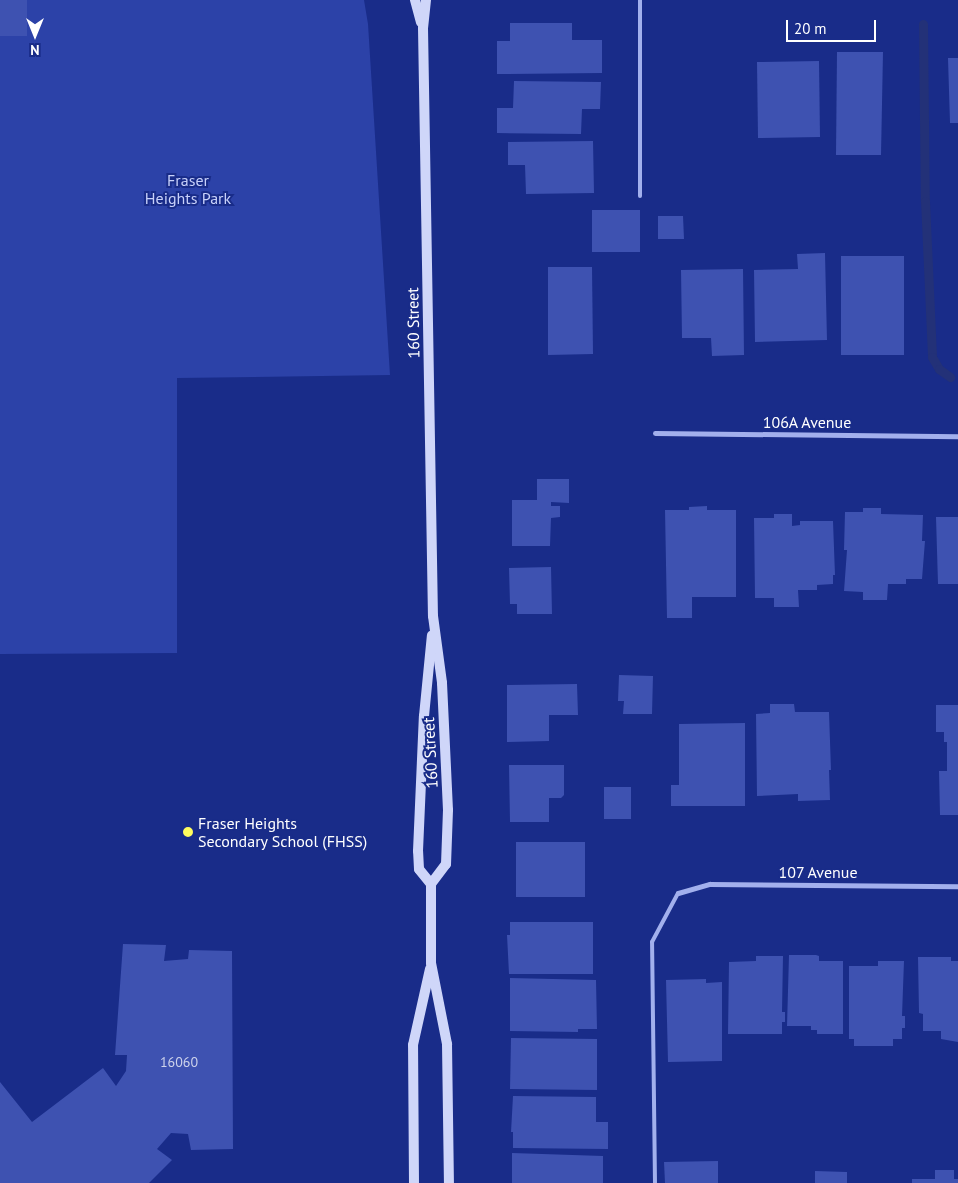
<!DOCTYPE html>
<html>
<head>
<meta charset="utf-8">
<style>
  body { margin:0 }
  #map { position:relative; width:958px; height:1183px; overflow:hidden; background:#192c89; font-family:"PT Sans",sans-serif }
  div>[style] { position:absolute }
  .green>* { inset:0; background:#2c42a8 }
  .stream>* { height:9px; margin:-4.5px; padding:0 4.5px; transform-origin:4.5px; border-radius:4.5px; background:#233178 }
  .building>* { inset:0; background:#3e52b1 }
  .lane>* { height:4px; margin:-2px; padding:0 2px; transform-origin:2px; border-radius:2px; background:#a2b0ed }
  .street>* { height:5px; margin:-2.5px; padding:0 2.5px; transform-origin:2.5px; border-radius:2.5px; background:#a2b0ed }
  .secondary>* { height:10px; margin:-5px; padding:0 5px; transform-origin:5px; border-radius:5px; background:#cfd6f9 }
  .dots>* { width:14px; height:14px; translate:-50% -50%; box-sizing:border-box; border:2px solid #192c89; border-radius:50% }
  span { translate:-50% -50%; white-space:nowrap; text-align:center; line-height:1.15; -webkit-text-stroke:4px #192c89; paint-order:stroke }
  .number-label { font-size:14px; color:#cfd4ec }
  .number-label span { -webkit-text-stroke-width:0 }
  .park-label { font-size:16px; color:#c8d1fa }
  .street-label { font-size:16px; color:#fff }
  .poi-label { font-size:16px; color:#fff }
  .left { translate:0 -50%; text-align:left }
  .north { position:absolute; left:10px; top:10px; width:50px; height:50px; -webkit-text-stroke:4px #192c89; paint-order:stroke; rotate:180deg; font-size:14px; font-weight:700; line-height:20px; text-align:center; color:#fff }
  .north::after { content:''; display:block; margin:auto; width:18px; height:22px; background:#fff; clip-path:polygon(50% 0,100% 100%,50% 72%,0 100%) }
  .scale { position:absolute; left:786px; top:20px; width:90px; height:22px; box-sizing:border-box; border:2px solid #fff; border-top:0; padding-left:6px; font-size:15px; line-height:18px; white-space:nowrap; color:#fff; -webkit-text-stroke:4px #192c89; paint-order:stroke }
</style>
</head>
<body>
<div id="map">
  <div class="green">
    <div style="clip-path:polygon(0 0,364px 0,368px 24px,390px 375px,177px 378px,177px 653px,0 654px)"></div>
  </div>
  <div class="stream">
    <div style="left:923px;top:24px;width:177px;rotate:89.4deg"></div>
    <div style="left:925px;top:201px;width:156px;rotate:87.4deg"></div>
    <div style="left:932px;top:357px;width:14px;rotate:60deg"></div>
    <div style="left:939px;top:369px;width:14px;rotate:36deg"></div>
  </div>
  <div class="building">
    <div style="clip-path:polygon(0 0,27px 0,27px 36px,0 36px)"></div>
    <div style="clip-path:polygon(510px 23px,572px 23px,572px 40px,602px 40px,602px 73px,497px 74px,497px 41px,510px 41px)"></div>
    <div style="clip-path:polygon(837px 52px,883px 52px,881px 155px,836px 155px)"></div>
    <div style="clip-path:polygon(948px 58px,958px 58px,958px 123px,950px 123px)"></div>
    <div style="clip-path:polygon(819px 61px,820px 137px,758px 138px,757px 62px)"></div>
    <div style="clip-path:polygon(514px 81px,601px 82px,600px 109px,582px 109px,581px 134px,497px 133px,497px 108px,513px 108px)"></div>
    <div style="clip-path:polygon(593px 141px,594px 193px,526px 194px,525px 165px,508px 165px,508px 142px)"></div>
    <div style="clip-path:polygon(592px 210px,640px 210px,640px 252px,592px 252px)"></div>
    <div style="clip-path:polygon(658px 216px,683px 216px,684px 239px,658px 239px)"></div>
    <div style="clip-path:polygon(825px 253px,827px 340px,755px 342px,754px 270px,798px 269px,797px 254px)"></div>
    <div style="clip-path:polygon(841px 256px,904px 256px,904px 355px,841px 355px)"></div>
    <div style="clip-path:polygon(548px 267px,592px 267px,593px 354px,548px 355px)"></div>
    <div style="clip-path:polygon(743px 269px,744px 355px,712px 356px,711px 338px,682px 338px,681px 270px)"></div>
    <div style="clip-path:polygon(537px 479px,569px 479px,569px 503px,551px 502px,551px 506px,560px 506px,560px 517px,551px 518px,550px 546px,512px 546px,512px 500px,537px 500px)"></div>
    <div style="clip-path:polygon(707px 506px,707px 510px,736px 510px,736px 597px,692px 597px,692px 618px,667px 618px,665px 510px,689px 510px,689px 507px)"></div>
    <div style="clip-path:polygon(863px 508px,881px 508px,881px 514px,923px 515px,922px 541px,925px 541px,922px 579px,906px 579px,906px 584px,888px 584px,887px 600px,863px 600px,863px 592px,844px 591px,847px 550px,844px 550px,845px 512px,863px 512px)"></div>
    <div style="clip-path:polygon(774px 514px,792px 514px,792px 526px,800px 525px,800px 521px,833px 521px,835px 575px,833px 575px,833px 584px,817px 585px,817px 590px,798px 590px,799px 607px,774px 607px,774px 598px,755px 598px,754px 518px,774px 518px)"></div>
    <div style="clip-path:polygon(936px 517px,958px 517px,958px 584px,938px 584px)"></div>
    <div style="clip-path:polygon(551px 567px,552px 614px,517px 614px,517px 604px,510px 604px,509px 568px)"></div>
    <div style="clip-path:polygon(619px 675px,653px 676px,652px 714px,623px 714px,624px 701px,618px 701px)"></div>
    <div style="clip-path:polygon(577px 684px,578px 715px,549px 715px,549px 741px,507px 742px,507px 685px)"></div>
    <div style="clip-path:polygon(770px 704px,794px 704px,795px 712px,829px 712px,831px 770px,829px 770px,830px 800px,798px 801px,798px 794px,757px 796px,756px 714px,770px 713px)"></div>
    <div style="clip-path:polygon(936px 705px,958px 705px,958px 815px,940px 815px,939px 771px,947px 771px,947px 742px,944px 742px,944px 732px,936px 732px)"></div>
    <div style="clip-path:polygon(745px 723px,745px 806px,671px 806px,671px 785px,679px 785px,679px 724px)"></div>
    <div style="clip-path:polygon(509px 765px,564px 765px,564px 795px,561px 798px,549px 798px,549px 822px,510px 822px)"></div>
    <div style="clip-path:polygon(604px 787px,631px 787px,631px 819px,604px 819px)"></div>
    <div style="clip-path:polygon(516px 842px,585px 842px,585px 897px,516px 897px)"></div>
    <div style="clip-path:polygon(510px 922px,593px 922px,593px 974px,509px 974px,507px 935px,510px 935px)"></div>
    <div style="clip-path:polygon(123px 944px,166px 945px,164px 961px,188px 959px,189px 950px,232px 951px,233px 1149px,191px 1150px,188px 1134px,171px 1133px,157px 1149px,172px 1160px,149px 1183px,0 1183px,0 1082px,32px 1122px,103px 1068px,116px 1086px,126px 1071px,127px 1055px,115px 1055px)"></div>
    <div style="clip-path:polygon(789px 955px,816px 955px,819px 956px,819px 961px,843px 961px,843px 1034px,817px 1034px,817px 1030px,811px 1030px,811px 1026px,787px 1026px)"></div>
    <div style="clip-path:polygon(756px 956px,783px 956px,782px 1012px,785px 1012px,785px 1022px,782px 1022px,782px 1034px,728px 1034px,729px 962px,756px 961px)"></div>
    <div style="clip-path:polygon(918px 957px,951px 957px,951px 961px,958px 961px,958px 1042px,941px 1039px,941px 1031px,923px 1031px,923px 1014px,919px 1013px)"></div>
    <div style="clip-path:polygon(878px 961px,904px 961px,902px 1016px,905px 1016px,905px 1028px,902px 1028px,902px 1039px,893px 1039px,893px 1046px,854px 1046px,854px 1039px,849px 1039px,849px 966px,878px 966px)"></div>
    <div style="clip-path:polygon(510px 978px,596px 980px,597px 1029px,578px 1029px,578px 1032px,510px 1031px)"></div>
    <div style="clip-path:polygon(706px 979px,706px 983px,722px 982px,722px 1061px,668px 1062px,666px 980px)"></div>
    <div style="clip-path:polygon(511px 1038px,597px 1039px,597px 1090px,510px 1089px)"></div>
    <div style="clip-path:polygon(513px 1096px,596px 1097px,596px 1122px,608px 1122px,608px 1149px,513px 1148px,513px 1132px,511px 1132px)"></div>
    <div style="clip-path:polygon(512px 1153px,603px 1156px,603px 1183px,512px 1183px)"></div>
    <div style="clip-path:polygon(718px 1161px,718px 1183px,665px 1183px,664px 1162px)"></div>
    <div style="clip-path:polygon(935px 1170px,954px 1170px,954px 1179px,958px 1179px,958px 1183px,912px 1183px,912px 1179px,935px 1179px)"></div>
    <div style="clip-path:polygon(815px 1171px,847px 1172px,847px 1183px,815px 1183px)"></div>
  </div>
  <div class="lane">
    <div style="left:640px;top:0;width:196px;rotate:90deg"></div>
    <div style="left:655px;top:1183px;width:241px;rotate:-90.7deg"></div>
    <div style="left:652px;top:942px;width:55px;rotate:-62deg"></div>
  </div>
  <div class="street">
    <div style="left:655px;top:433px;width:303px;rotate:0.6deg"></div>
    <div style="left:678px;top:893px;width:33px;rotate:-16deg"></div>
    <div style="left:710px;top:884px;width:248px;rotate:0.5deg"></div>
  </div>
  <div class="secondary">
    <div style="left:415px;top:0;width:23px;rotate:75deg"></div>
    <div style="left:426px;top:0;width:28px;rotate:96deg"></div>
    <div style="left:423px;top:28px;width:588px;rotate:89.03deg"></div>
    <div style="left:433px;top:616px;width:68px;rotate:82.3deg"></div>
    <div style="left:442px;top:683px;width:127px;rotate:87.3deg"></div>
    <div style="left:448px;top:810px;width:54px;rotate:92.1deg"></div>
    <div style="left:446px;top:864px;width:25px;rotate:127deg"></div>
    <div style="left:431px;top:884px;width:79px;rotate:90deg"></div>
    <div style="left:431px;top:963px;width:83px;rotate:78.8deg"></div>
    <div style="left:447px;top:1044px;width:139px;rotate:89.2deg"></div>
    <div style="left:431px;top:884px;width:19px;rotate:-129deg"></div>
    <div style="left:419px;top:869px;width:18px;rotate:-93deg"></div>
    <div style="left:418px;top:851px;width:135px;rotate:-87.5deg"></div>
    <div style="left:424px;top:716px;width:81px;rotate:-84.4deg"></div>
    <div style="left:414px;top:1183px;width:138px;rotate:-90.4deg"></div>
    <div style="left:413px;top:1045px;width:78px;rotate:-77.4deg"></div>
  </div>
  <div class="dots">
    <div style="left:188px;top:832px;background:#fffc5e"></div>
  </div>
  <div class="number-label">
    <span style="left:179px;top:1062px">16060</span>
  </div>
  <div class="park-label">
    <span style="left:188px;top:189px">Fraser<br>Heights Park</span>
  </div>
  <div class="street-label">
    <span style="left:413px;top:323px;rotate:-91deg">160 Street</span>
    <span style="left:807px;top:422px">106A Avenue</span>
    <span style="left:430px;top:753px;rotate:-93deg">160 Street</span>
    <span style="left:818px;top:872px">107 Avenue</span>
  </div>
  <div class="poi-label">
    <span class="left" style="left:198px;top:832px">Fraser Heights<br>Secondary School (FHSS)</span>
  </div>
  <div class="north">N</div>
  <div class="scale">20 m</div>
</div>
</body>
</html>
